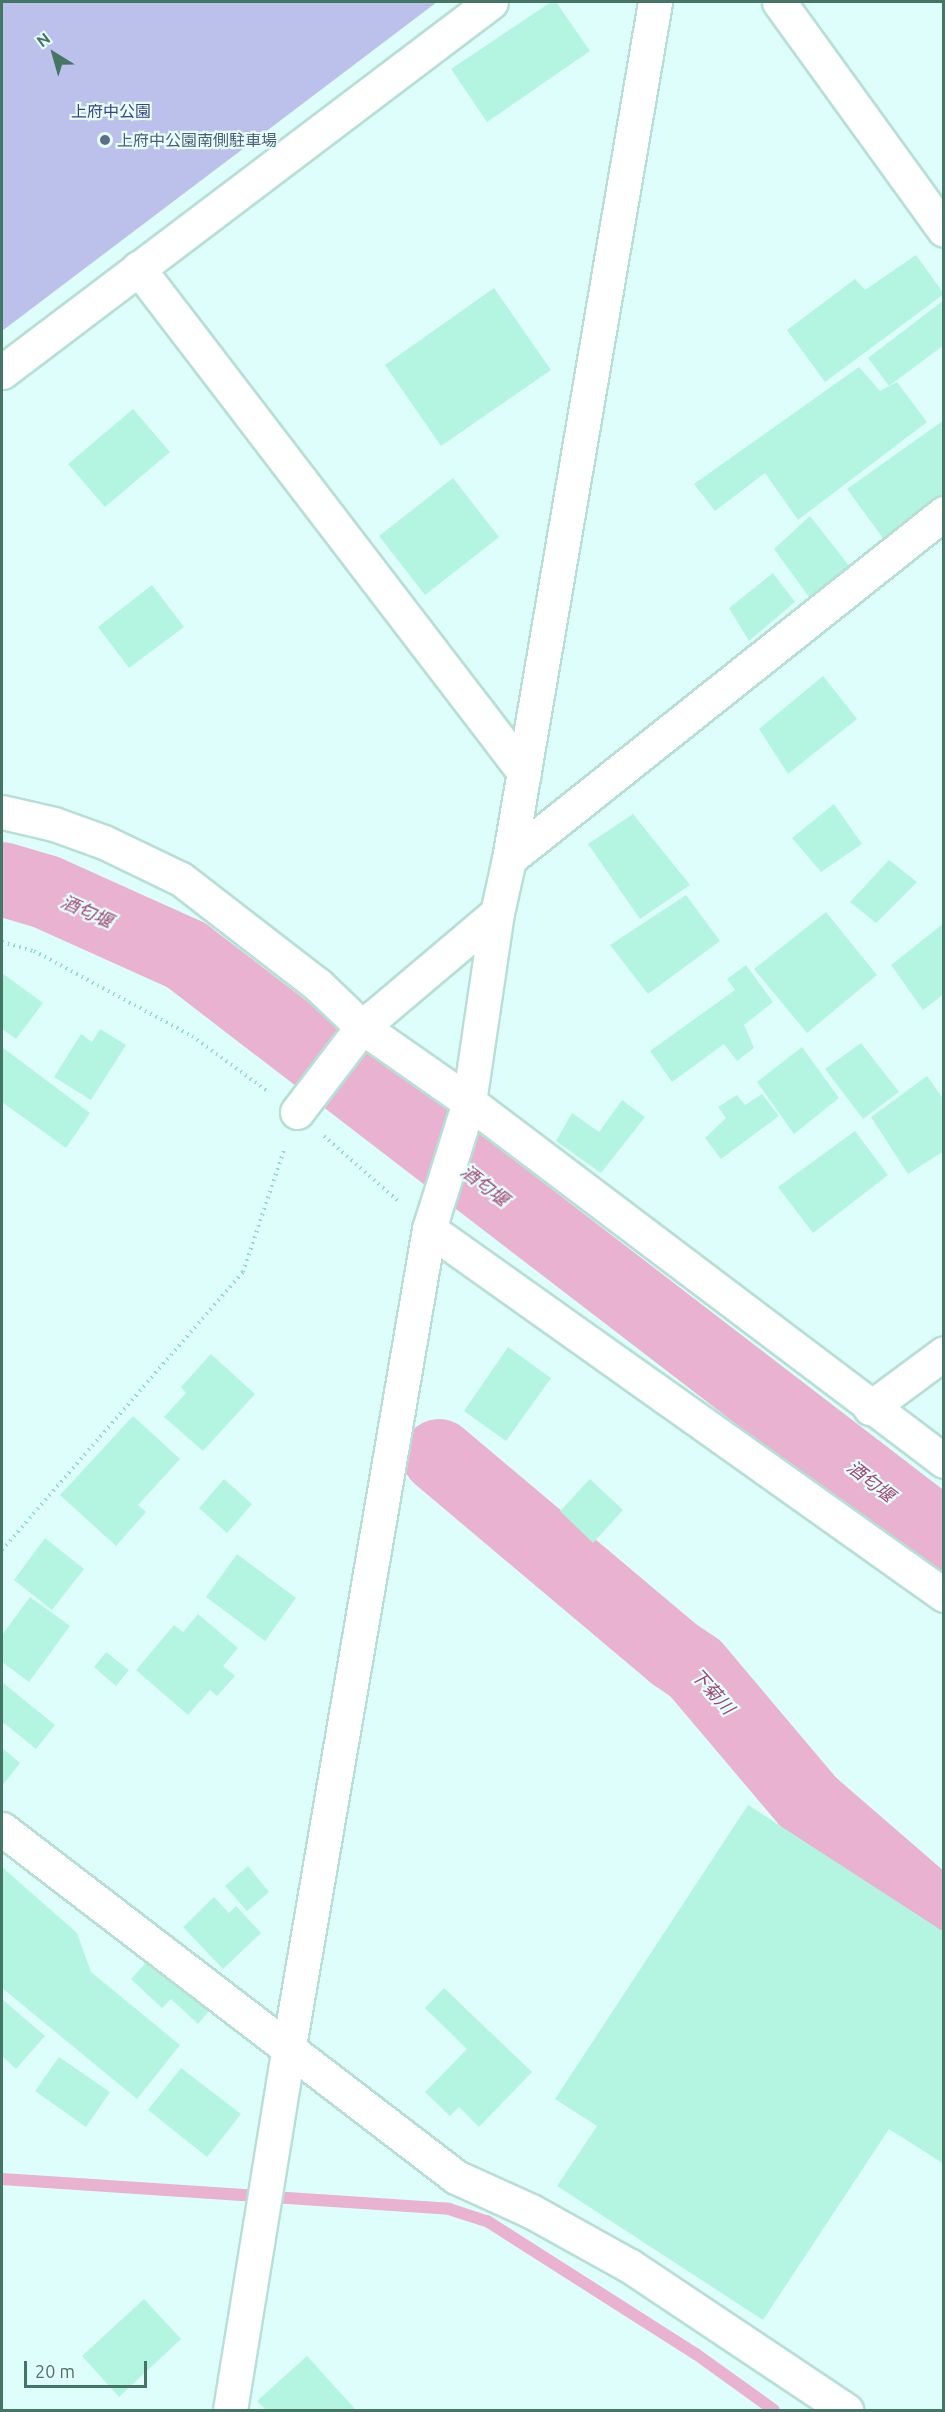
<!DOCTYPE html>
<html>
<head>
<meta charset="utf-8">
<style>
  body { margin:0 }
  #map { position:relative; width:945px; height:2412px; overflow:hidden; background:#defefb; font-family:Ubuntu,"Noto Sans JP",sans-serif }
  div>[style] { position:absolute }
  .green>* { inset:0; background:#bcc1ec }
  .stream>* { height:12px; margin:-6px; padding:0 6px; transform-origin:6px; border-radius:6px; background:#e8b2d0 }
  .river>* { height:74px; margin:-37px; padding:0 37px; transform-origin:37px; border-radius:37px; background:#e8b2d0 }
  .building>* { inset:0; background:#b4f5e1 }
  .path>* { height:4px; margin-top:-2px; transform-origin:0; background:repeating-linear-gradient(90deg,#97d9c5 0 1.5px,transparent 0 6px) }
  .roads { filter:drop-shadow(2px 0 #b7dfd6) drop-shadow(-2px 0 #b7dfd6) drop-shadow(0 2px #b7dfd6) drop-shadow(0 -2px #b7dfd6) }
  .street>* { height:33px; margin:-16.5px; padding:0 16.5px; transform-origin:16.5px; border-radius:16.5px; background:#fff }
  .secondary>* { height:33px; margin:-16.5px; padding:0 16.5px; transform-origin:16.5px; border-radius:16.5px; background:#fff }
  .dots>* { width:16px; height:16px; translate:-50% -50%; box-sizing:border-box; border:3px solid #e6fffd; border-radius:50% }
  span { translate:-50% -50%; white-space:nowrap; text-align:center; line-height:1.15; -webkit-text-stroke:4.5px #e6fffd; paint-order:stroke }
  .park-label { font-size:16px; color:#414188 }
  .service-label { font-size:16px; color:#4e5e75 }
  .left { translate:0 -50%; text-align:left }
  .water-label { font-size:18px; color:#a04575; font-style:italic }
  .frame { position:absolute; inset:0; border:3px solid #457564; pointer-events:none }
  .north { position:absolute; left:24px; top:24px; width:60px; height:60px; -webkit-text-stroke:4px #e6fffd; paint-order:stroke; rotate:323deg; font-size:16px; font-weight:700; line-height:24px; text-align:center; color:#457564 }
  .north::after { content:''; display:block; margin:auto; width:21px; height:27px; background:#457564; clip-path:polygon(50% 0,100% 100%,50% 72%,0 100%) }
  .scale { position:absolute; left:24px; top:2361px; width:123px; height:27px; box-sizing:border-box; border:3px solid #457564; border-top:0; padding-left:8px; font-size:18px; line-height:21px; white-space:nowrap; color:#457564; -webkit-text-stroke:4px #e6fffd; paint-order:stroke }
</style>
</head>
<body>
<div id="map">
  <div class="green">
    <div style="clip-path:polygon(2px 2px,437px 2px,2px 331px)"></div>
  </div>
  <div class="stream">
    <div style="left:2px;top:2179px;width:448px;rotate:3.8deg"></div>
    <div style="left:449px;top:2209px;width:40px;rotate:18deg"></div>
    <div style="left:487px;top:2221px;width:248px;rotate:32.5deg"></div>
    <div style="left:696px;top:2354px;width:96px;rotate:35.7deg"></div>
  </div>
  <div class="river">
    <div style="left:2px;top:879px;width:46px;rotate:16.5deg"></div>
    <div style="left:46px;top:892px;width:154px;rotate:24.2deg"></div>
    <div style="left:186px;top:955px;width:956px;rotate:37.52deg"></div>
    <div style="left:439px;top:1456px;width:307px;rotate:40.1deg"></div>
    <div style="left:674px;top:1654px;width:25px;rotate:34deg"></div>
    <div style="left:695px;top:1668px;width:178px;rotate:49.8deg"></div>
    <div style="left:810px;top:1804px;width:177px;rotate:40.9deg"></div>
  </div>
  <div class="building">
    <div style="clip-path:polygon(551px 2px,556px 2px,590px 51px,487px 122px,451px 69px)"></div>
    <div style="clip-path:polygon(916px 255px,944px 294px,825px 382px,787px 330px,855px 279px,865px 290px)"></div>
    <div style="clip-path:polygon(494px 288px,551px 370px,441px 446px,385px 365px)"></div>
    <div style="clip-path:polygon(944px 300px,944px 345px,889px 386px,868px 358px)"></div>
    <div style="clip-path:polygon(859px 367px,880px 391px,897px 382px,927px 422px,798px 520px,765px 473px,715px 511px,694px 484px)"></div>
    <div style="clip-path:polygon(133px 409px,170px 452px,105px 507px,68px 464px)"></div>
    <div style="clip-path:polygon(944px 420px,944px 498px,885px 541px,847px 489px)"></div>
    <div style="clip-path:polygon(453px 478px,499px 537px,425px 595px,379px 536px)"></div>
    <div style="clip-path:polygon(810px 516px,850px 567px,812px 601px,774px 549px)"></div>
    <div style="clip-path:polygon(773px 573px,795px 602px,749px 641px,729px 608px)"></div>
    <div style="clip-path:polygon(152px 585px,184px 627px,129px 668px,98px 627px)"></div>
    <div style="clip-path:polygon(823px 676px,857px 719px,788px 774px,759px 729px)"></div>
    <div style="clip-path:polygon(834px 804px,862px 844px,821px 872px,792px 838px)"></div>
    <div style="clip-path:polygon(633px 814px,690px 885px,640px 919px,588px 844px)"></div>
    <div style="clip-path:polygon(889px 860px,917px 882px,876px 923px,850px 902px)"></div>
    <div style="clip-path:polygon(686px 895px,720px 941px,648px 994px,610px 945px)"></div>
    <div style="clip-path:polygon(826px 912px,877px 975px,807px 1033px,754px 969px)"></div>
    <div style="clip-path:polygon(944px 923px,944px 994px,923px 1010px,891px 965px)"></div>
    <div style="clip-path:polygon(746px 965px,773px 1002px,744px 1025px,754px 1048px,737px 1061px,724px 1044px,672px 1082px,650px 1051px,735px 990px,727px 979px)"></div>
    <div style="clip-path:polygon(2px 973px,43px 1003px,16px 1039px,2px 1029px)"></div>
    <div style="clip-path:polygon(100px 1029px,126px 1045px,91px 1100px,54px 1077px,81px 1034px,92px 1042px)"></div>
    <div style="clip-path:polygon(861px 1043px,899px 1092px,863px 1119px,825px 1069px)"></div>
    <div style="clip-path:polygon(2px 1047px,90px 1113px,66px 1148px,2px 1102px)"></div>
    <div style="clip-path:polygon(802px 1047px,839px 1098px,794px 1134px,757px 1082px)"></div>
    <div style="clip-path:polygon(927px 1076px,944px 1100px,944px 1151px,908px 1174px,871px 1117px)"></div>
    <div style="clip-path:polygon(762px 1094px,779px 1116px,721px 1159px,705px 1138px,726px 1118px,718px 1107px,737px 1095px,745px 1105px)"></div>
    <div style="clip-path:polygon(622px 1100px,645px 1117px,601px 1173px,556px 1141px,572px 1113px,599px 1132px)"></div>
    <div style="clip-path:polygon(855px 1131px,888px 1175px,813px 1233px,778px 1187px)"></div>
    <div style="clip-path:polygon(508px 1347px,551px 1378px,506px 1441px,464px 1411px)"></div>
    <div style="clip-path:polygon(211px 1354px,255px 1394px,203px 1451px,164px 1417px,186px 1393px,181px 1387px)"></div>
    <div style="clip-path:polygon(133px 1416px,180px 1459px,138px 1505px,146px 1512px,116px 1546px,60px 1495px)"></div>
    <div style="clip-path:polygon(224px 1479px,252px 1504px,227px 1533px,199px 1508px)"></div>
    <div style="clip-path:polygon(590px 1479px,623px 1510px,593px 1543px,560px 1511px)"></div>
    <div style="clip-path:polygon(45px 1538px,84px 1569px,52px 1610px,14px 1580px)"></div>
    <div style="clip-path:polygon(237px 1554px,296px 1598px,265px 1641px,206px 1597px)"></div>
    <div style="clip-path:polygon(30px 1597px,70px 1626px,29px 1682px,2px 1662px,2px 1635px)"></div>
    <div style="clip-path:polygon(198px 1614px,238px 1648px,223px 1666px,235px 1676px,217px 1696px,210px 1690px,188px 1715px,136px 1670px,174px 1625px,183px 1632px)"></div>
    <div style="clip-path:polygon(106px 1652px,129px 1670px,116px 1686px,94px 1667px)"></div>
    <div style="clip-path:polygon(2px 1682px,55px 1725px,36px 1749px,4px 1723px,2px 1726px)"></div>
    <div style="clip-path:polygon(2px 1748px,20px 1763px,2px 1786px)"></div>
    <div style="clip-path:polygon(748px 1805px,944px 1932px,944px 2164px,889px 2129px,763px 2320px,557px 2186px,597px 2126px,555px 2099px)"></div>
    <div style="clip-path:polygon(248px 1866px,269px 1892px,247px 1911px,225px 1886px)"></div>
    <div style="clip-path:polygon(2px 1867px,77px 1933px,91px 1972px,180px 2045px,137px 2099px,2px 1988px)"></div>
    <div style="clip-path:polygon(214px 1897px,229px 1913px,236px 1906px,261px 1933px,223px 1969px,183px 1927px)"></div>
    <div style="clip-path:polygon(152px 1956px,209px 2011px,198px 2024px,171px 1999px,162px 2008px,131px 1979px)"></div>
    <div style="clip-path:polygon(444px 1988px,532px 2072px,479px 2127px,459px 2107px,450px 2116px,425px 2092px,467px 2049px,425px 2008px)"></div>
    <div style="clip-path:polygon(2px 1999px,45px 2036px,16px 2069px,2px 2056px)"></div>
    <div style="clip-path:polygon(59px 2057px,110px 2092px,86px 2127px,35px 2091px)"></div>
    <div style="clip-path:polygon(181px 2068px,241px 2114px,207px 2157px,148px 2110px)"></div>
    <div style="clip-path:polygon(144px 2299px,181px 2339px,119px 2397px,82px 2356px)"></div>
    <div style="clip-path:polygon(307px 2356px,356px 2410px,266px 2410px,257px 2401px)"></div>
  </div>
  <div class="path">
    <div style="left:2px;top:942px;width:33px;rotate:16deg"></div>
    <div style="left:34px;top:951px;width:179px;rotate:28.3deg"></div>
    <div style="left:192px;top:1036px;width:92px;rotate:36.1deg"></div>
    <div style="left:324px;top:1136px;width:100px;rotate:41.3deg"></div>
    <div style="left:2px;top:1550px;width:368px;rotate:-49.1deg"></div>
    <div style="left:243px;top:1272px;width:132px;rotate:-71.4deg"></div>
  </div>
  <div class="roads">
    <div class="street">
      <div style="left:779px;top:2px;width:281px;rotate:54.1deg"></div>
      <div style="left:138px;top:268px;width:635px;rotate:52.55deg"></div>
      <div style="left:2px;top:372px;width:613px;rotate:-37.11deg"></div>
      <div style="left:2px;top:812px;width:53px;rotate:13deg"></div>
      <div style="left:54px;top:824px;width:53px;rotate:19.8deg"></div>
      <div style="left:104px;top:842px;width:85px;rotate:25.7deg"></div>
      <div style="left:181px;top:879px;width:172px;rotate:37.7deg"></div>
      <div style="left:317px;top:984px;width:62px;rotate:43.7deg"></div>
      <div style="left:362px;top:1027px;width:131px;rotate:35deg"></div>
      <div style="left:469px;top:1102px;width:595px;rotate:37.08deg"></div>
      <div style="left:509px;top:859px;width:556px;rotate:-38.5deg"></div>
      <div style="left:297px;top:1112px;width:107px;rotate:-52.6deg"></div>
      <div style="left:362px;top:1027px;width:177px;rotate:-40.2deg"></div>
      <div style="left:870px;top:1408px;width:92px;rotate:-36.6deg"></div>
      <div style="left:2px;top:1829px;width:572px;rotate:37.47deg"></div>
      <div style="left:456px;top:2177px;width:82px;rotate:24.4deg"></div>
      <div style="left:531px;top:2211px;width:113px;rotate:29.1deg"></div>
      <div style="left:630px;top:2266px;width:260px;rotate:33.7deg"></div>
    </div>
    <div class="secondary">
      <div style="left:429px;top:1229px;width:632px;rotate:35.4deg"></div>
      <div style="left:230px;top:2410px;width:363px;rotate:-80.8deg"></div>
      <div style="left:288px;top:2052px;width:835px;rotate:-80.28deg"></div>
      <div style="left:429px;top:1229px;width:133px;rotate:-72.5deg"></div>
      <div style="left:469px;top:1102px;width:191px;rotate:-81.6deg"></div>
      <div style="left:497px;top:913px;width:55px;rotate:-77.5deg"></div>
      <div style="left:509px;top:859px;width:869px;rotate:-80.33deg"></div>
    </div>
  </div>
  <div class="dots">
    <div style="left:105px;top:140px;background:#5c6f8a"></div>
  </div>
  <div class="park-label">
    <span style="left:111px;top:111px">上府中公園</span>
  </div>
  <div class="service-label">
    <span class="left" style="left:117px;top:140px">上府中公園南側駐車場</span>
  </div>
  <div class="water-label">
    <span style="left:87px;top:911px;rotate:24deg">酒匂堰</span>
    <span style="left:485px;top:1185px;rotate:38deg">酒匂堰</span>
    <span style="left:871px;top:1481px;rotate:38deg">酒匂堰</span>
    <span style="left:713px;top:1691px;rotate:48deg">下菊川</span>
  </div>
  <div class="frame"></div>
  <div class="north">N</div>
  <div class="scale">20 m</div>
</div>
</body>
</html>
